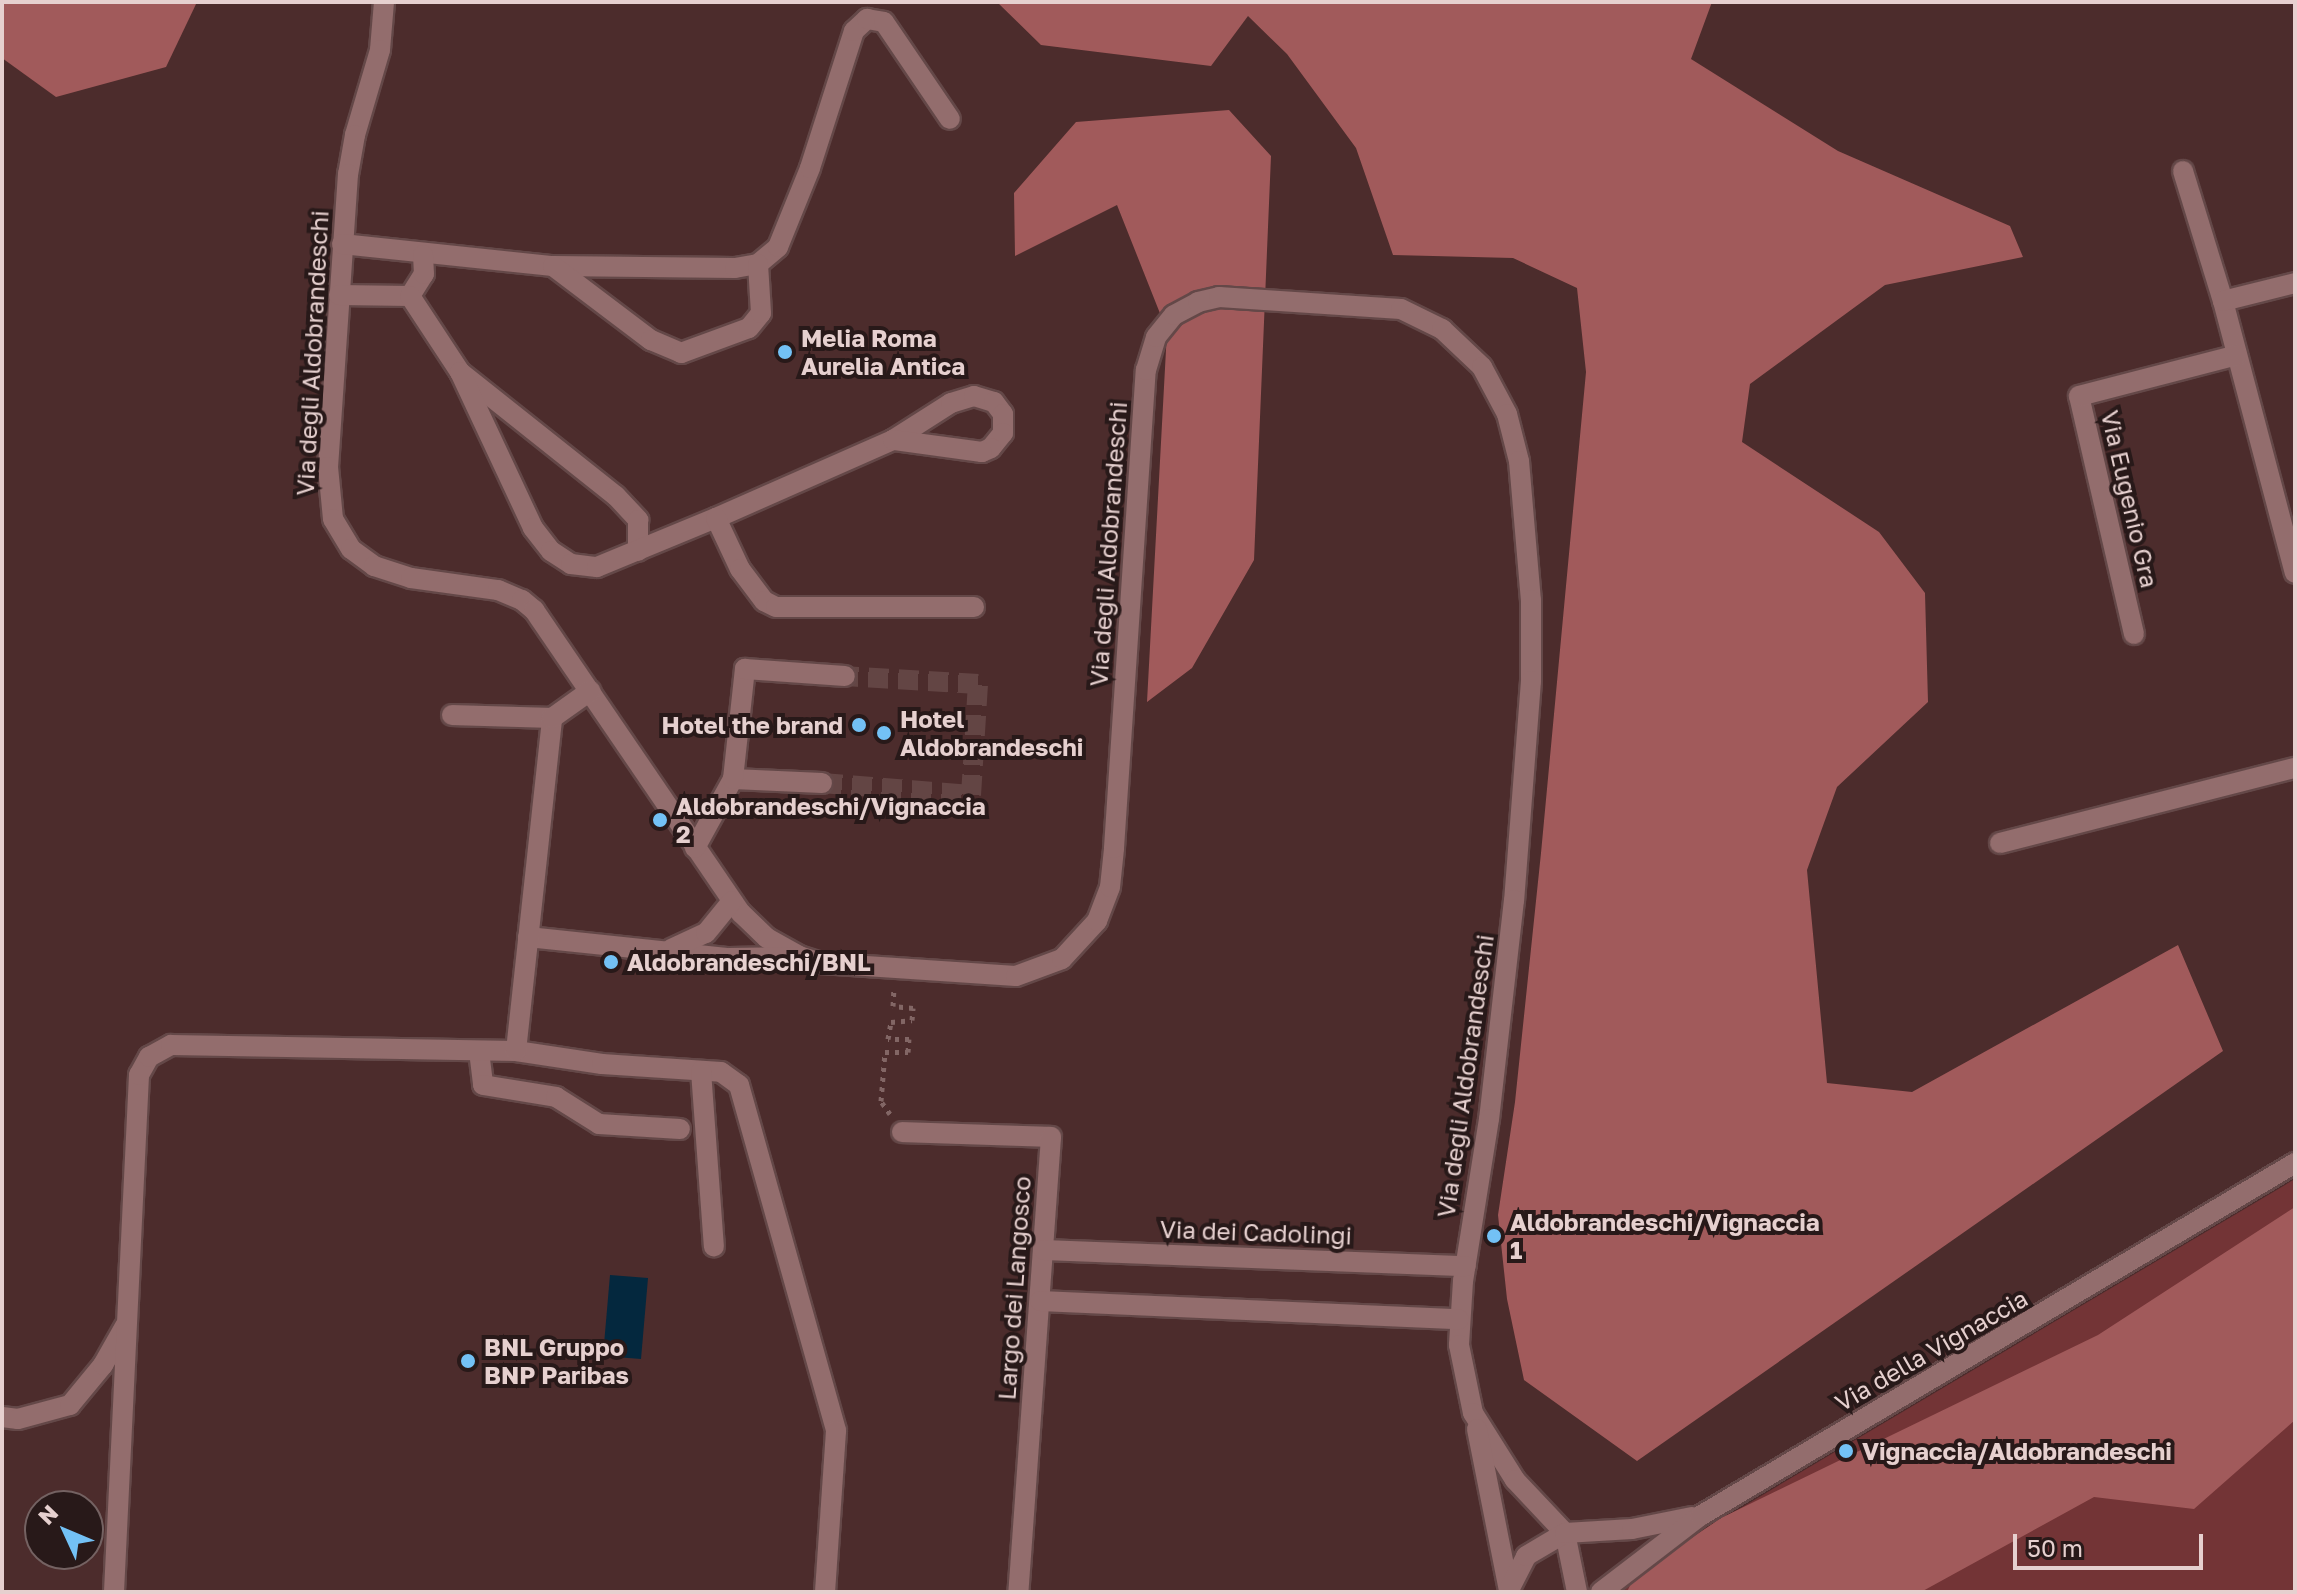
<!DOCTYPE html>
<html>
<head>
<meta charset="utf-8">
<style>
  body { margin:0 }
  #map { position:relative; width:2297px; height:1594px; overflow:hidden; background:#4c2c2c; font-family:"Golos Text",sans-serif }
  div>[style] { position:absolute }
  .green>* { inset:0; background:#733436 }
  .forest>* { inset:0; background:#a15a5b }
  .water>* { inset:0; background:#04283e }
  .minor-tunnel>* { height:20px; margin-top:-10px; transform-origin:0; background:repeating-linear-gradient(90deg,#634544 0 20px,transparent 0 30px) }
  .path>* { height:5px; margin-top:-2.5px; transform-origin:0; background:repeating-linear-gradient(90deg,#826665 0 4px,transparent 0 10px) }
  .roads { filter:drop-shadow(2px 0 #644848) drop-shadow(-2px 0 #644848) drop-shadow(0 2px #644848) drop-shadow(0 -2px #644848) }
  .minor>* { height:20px; margin:-10px; padding:0 10px; transform-origin:10px; border-radius:10px; background:#936d6d }
  .dots>* { width:22px; height:22px; translate:-50% -50%; box-sizing:border-box; border:4px solid #281919; border-radius:50% }
  span { translate:-50% -50%; white-space:nowrap; text-align:center; line-height:1.15; -webkit-text-stroke:8px #281919; paint-order:stroke }
  .poi-label { font-size:24px; color:#e6d0cf; font-weight:700 }
  .left { translate:0 -50%; text-align:left }
  .right { translate:-100% -50%; text-align:right }
  .street-label { font-size:24px; color:#e6d0cf }
  .frame { position:absolute; inset:0; border:4px solid #e6d0cf; pointer-events:none }
  .north { position:absolute; left:24px; top:1490px; width:80px; height:80px; box-sizing:border-box; background:#281919; border:2px solid #746262; border-radius:50%; rotate:314deg; font-size:22px; font-weight:700; line-height:32px; text-align:center; color:#e6d0cf }
  .north::after { content:''; display:block; margin:auto; width:28px; height:36px; background:#73c1f5; clip-path:polygon(50% 0,100% 100%,50% 72%,0 100%) }
  .scale { position:absolute; left:2013px; top:1534px; width:190px; height:36px; box-sizing:border-box; border:4px solid #e6d0cf; border-top:0; padding-left:10px; font-size:24px; line-height:28px; white-space:nowrap; color:#e6d0cf; -webkit-text-stroke:6px #281919; paint-order:stroke }
</style>
</head>
<body>
<div id="map">
  <div class="green">
    <div style="clip-path:polygon(2295px 1179px,2295px 1592px,1623px 1592px,1648px 1563px)"></div>
  </div>
  <div class="forest">
    <div style="clip-path:polygon(2px 2px,197px 2px,166px 67px,56px 97px,2px 58px)"></div>
    <div style="clip-path:polygon(997px 2px,1712px 2px,1691px 59px,1838px 151px,2010px 226px,2023px 257px,1885px 285px,1750px 384px,1742px 442px,1879px 532px,1925px 593px,1928px 702px,1837px 787px,1807px 870px,1827px 1083px,1912px 1092px,2178px 945px,2223px 1051px,1637px 1461px,1524px 1380px,1507px 1299px,1498px 1215px,1515px 1102px,1541px 853px,1586px 372px,1577px 288px,1513px 258px,1393px 255px,1356px 148px,1287px 54px,1248px 16px,1211px 66px,1041px 45px)"></div>
    <div style="clip-path:polygon(1229px 110px,1271px 156px,1254px 560px,1192px 668px,1147px 702px,1167px 331px,1117px 205px,1015px 256px,1014px 193px,1076px 122px)"></div>
    <div style="clip-path:polygon(2295px 1207px,2295px 1420px,2194px 1509px,2094px 1497px,1921px 1592px,1627px 1592px,1634px 1577px,1721px 1518px,2098px 1335px)"></div>
  </div>
  <div class="water">
    <div style="clip-path:polygon(610px 1275px,648px 1278px,641px 1359px,603px 1356px)"></div>
  </div>
  <div class="minor-tunnel">
    <div style="left:822px;top:783px;width:149px;rotate:4.6deg"></div>
    <div style="left:971px;top:795px;width:111px;rotate:-86.4deg"></div>
    <div style="left:978px;top:684px;width:133px;rotate:-176.6deg"></div>
  </div>
  <div class="path">
    <div style="left:890px;top:1114px;width:16px;rotate:-125deg"></div>
    <div style="left:881px;top:1101px;width:49px;rotate:-85.3deg"></div>
    <div style="left:885px;top:1052px;width:23px"></div>
    <div style="left:908px;top:1052px;width:13px;rotate:-86deg"></div>
    <div style="left:909px;top:1039px;width:21px;rotate:180deg"></div>
    <div style="left:888px;top:1039px;width:17px;rotate:-80deg"></div>
    <div style="left:891px;top:1022px;width:21px;rotate:-5deg"></div>
    <div style="left:912px;top:1020px;width:12px;rotate:-85deg"></div>
    <div style="left:913px;top:1008px;width:20px;rotate:-174deg"></div>
    <div style="left:893px;top:1006px;width:17px;rotate:-87deg"></div>
  </div>
  <div class="roads">
    <div class="minor">
      <div style="left:384px;top:2px;width:48px;rotate:94.8deg"></div>
      <div style="left:380px;top:50px;width:89px;rotate:106.4deg"></div>
      <div style="left:355px;top:135px;width:40px;rotate:100deg"></div>
      <div style="left:348px;top:174px;width:294px;rotate:93.9deg"></div>
      <div style="left:328px;top:467px;width:52px;rotate:84.5deg"></div>
      <div style="left:333px;top:519px;width:35px;rotate:59deg"></div>
      <div style="left:351px;top:549px;width:29px;rotate:36deg"></div>
      <div style="left:374px;top:566px;width:39px;rotate:18deg"></div>
      <div style="left:411px;top:578px;width:88px;rotate:7.9deg"></div>
      <div style="left:498px;top:590px;width:26px;rotate:23deg"></div>
      <div style="left:522px;top:600px;width:16px;rotate:40deg"></div>
      <div style="left:534px;top:610px;width:367px;rotate:55.7deg"></div>
      <div style="left:741px;top:913px;width:36px;rotate:44deg"></div>
      <div style="left:767px;top:938px;width:37px;rotate:29deg"></div>
      <div style="left:799px;top:956px;width:23px;rotate:18deg"></div>
      <div style="left:821px;top:963px;width:195px;rotate:3.8deg"></div>
      <div style="left:1016px;top:976px;width:49px;rotate:-20.3deg"></div>
      <div style="left:1062px;top:959px;width:52px;rotate:-47.4deg"></div>
      <div style="left:1097px;top:921px;width:36px;rotate:-69deg"></div>
      <div style="left:1110px;top:887px;width:39px;rotate:-84deg"></div>
      <div style="left:1114px;top:848px;width:479px;rotate:-86.2deg"></div>
      <div style="left:1146px;top:370px;width:34px;rotate:-73deg"></div>
      <div style="left:1156px;top:337px;width:28px;rotate:-51deg"></div>
      <div style="left:1174px;top:315px;width:27px;rotate:-28deg"></div>
      <div style="left:1198px;top:302px;width:22px;rotate:-13deg"></div>
      <div style="left:1219px;top:297px;width:182px;rotate:3.8deg"></div>
      <div style="left:1401px;top:309px;width:46px;rotate:26deg"></div>
      <div style="left:1442px;top:329px;width:55px;rotate:43.5deg"></div>
      <div style="left:1482px;top:367px;width:53px;rotate:62deg"></div>
      <div style="left:1507px;top:414px;width:49px;rotate:75.7deg"></div>
      <div style="left:1519px;top:461px;width:140px;rotate:85.1deg"></div>
      <div style="left:1531px;top:600px;width:81px;rotate:90deg"></div>
      <div style="left:1531px;top:681px;width:220px;rotate:94.4deg"></div>
      <div style="left:1514px;top:900px;width:220px;rotate:96.5deg"></div>
      <div style="left:1489px;top:1119px;width:164px;rotate:99.1deg"></div>
      <div style="left:1463px;top:1281px;width:64px;rotate:93.6deg"></div>
      <div style="left:1459px;top:1345px;width:69px;rotate:78.4deg"></div>
      <div style="left:1473px;top:1413px;width:79px;rotate:57.9deg"></div>
      <div style="left:1515px;top:1480px;width:73px;rotate:46.7deg"></div>
      <div style="left:1565px;top:1533px;width:60px;rotate:78.5deg"></div>
      <div style="left:2183px;top:171px;width:136px;rotate:72.9deg"></div>
      <div style="left:2223px;top:301px;width:281px;rotate:75.2deg"></div>
      <div style="left:342px;top:244px;width:212px;rotate:6deg"></div>
      <div style="left:553px;top:266px;width:182px;rotate:0.6deg"></div>
      <div style="left:735px;top:268px;width:23px;rotate:-10deg"></div>
      <div style="left:758px;top:264px;width:26px;rotate:-40deg"></div>
      <div style="left:778px;top:247px;width:85px;rotate:-67.9deg"></div>
      <div style="left:810px;top:168px;width:144px;rotate:-72.2deg"></div>
      <div style="left:854px;top:31px;width:18px;rotate:-43deg"></div>
      <div style="left:867px;top:19px;width:17px;rotate:10deg"></div>
      <div style="left:884px;top:22px;width:117px;rotate:55.8deg"></div>
      <div style="left:553px;top:266px;width:123px;rotate:37.1deg"></div>
      <div style="left:651px;top:340px;width:33px;rotate:23deg"></div>
      <div style="left:681px;top:353px;width:72px;rotate:-20.2deg"></div>
      <div style="left:749px;top:328px;width:19px;rotate:-51deg"></div>
      <div style="left:761px;top:313px;width:49px;rotate:-93.5deg"></div>
      <div style="left:339px;top:295px;width:71px;rotate:0.8deg"></div>
      <div style="left:410px;top:296px;width:26px;rotate:-58deg"></div>
      <div style="left:424px;top:274px;width:19px;rotate:-93deg"></div>
      <div style="left:410px;top:296px;width:91px;rotate:56.7deg"></div>
      <div style="left:460px;top:372px;width:199px;rotate:38.5deg"></div>
      <div style="left:616px;top:496px;width:33px;rotate:47deg"></div>
      <div style="left:638px;top:520px;width:31px;rotate:90deg"></div>
      <div style="left:2223px;top:301px;width:74px;rotate:-14deg"></div>
      <div style="left:460px;top:372px;width:172px;rotate:64.9deg"></div>
      <div style="left:533px;top:528px;width:29px;rotate:52deg"></div>
      <div style="left:551px;top:551px;width:24px;rotate:33deg"></div>
      <div style="left:571px;top:564px;width:26px;rotate:7deg"></div>
      <div style="left:597px;top:567px;width:129px;rotate:-22.4deg"></div>
      <div style="left:716px;top:518px;width:193px;rotate:-23.8deg"></div>
      <div style="left:893px;top:440px;width:69px;rotate:-32.5deg"></div>
      <div style="left:951px;top:403px;width:24px;rotate:-17deg"></div>
      <div style="left:974px;top:396px;width:21px;rotate:17deg"></div>
      <div style="left:994px;top:402px;width:15px;rotate:53deg"></div>
      <div style="left:1003px;top:414px;width:19px;rotate:90deg"></div>
      <div style="left:1003px;top:433px;width:19px;rotate:129deg"></div>
      <div style="left:991px;top:448px;width:10px;rotate:156deg"></div>
      <div style="left:982px;top:452px;width:90px;rotate:-172.3deg"></div>
      <div style="left:716px;top:518px;width:56px;rotate:64.8deg"></div>
      <div style="left:740px;top:569px;width:40px;rotate:53deg"></div>
      <div style="left:764px;top:601px;width:13px;rotate:27deg"></div>
      <div style="left:776px;top:607px;width:198px"></div>
      <div style="left:2134px;top:634px;width:244px;rotate:-103deg"></div>
      <div style="left:2079px;top:396px;width:163px;rotate:-14.5deg"></div>
      <div style="left:452px;top:715px;width:100px;rotate:1.7deg"></div>
      <div style="left:733px;top:779px;width:89px;rotate:2.6deg"></div>
      <div style="left:2000px;top:843px;width:304px;rotate:-14.3deg"></div>
      <div style="left:695px;top:848px;width:79px;rotate:-61.2deg"></div>
      <div style="left:733px;top:779px;width:111px;rotate:-83.8deg"></div>
      <div style="left:745px;top:669px;width:100px;rotate:4deg"></div>
      <div style="left:528px;top:937px;width:202px;rotate:6deg"></div>
      <div style="left:729px;top:958px;width:66px;rotate:-0.9deg"></div>
      <div style="left:671px;top:949px;width:38px;rotate:-25deg"></div>
      <div style="left:706px;top:933px;width:41px;rotate:-50.9deg"></div>
      <div style="left:479px;top:1051px;width:34px;rotate:83deg"></div>
      <div style="left:483px;top:1085px;width:74px;rotate:9.3deg"></div>
      <div style="left:556px;top:1097px;width:51px;rotate:32.1deg"></div>
      <div style="left:599px;top:1124px;width:81px;rotate:3.5deg"></div>
      <div style="left:516px;top:1051px;width:87px;rotate:8.6deg"></div>
      <div style="left:602px;top:1064px;width:119px;rotate:3.8deg"></div>
      <div style="left:721px;top:1072px;width:22px;rotate:36deg"></div>
      <div style="left:739px;top:1085px;width:359px;rotate:74.3deg"></div>
      <div style="left:836px;top:1431px;width:161px;rotate:93.9deg"></div>
      <div style="left:701px;top:1071px;width:176px;rotate:85.8deg"></div>
      <div style="left:902px;top:1132px;width:149px;rotate:1.9deg"></div>
      <div style="left:1051px;top:1137px;width:456px;rotate:94.1deg"></div>
      <div style="left:1044px;top:1250px;width:422px;rotate:2.2deg"></div>
      <div style="left:1040px;top:1301px;width:419px;rotate:2.5deg"></div>
      <div style="left:2px;top:1417px;width:16px;rotate:7deg"></div>
      <div style="left:18px;top:1419px;width:54px;rotate:-15.1deg"></div>
      <div style="left:70px;top:1405px;width:52px;rotate:-50.5deg"></div>
      <div style="left:103px;top:1365px;width:45px;rotate:-60.6deg"></div>
      <div style="left:1477px;top:1429px;width:164px;rotate:78.8deg"></div>
      <div style="left:1509px;top:1590px;width:38px;rotate:-63deg"></div>
      <div style="left:1526px;top:1556px;width:45px;rotate:-30.5deg"></div>
      <div style="left:1565px;top:1533px;width:67px;rotate:-3.4deg"></div>
      <div style="left:1632px;top:1529px;width:61px;rotate:-11.3deg"></div>
      <div style="left:114px;top:1592px;width:518px;rotate:-87.23deg"></div>
      <div style="left:139px;top:1075px;width:21px;rotate:-61deg"></div>
      <div style="left:149px;top:1057px;width:25px;rotate:-29deg"></div>
      <div style="left:171px;top:1045px;width:345px;rotate:1deg"></div>
      <div style="left:516px;top:1051px;width:335px;rotate:-83.8deg"></div>
      <div style="left:552px;top:718px;width:47px;rotate:-35.4deg"></div>
      <div style="left:1601px;top:1592px;width:125px;rotate:-37.5deg"></div>
      <div style="left:1700px;top:1516px;width:692px;rotate:-30.68deg"></div>
    </div>
  </div>
  <div class="dots">
    <div style="left:785px;top:352px;background:#73c1f5"></div>
    <div style="left:859px;top:725px;background:#73c1f5"></div>
    <div style="left:884px;top:733px;background:#73c1f5"></div>
    <div style="left:660px;top:820px;background:#73c1f5"></div>
    <div style="left:611px;top:962px;background:#73c1f5"></div>
    <div style="left:1494px;top:1236px;background:#73c1f5"></div>
    <div style="left:468px;top:1361px;background:#73c1f5"></div>
    <div style="left:1846px;top:1451px;background:#73c1f5"></div>
  </div>
  <div class="poi-label">
    <span class="left" style="left:801px;top:352px">Melia Roma<br>Aurelia Antica</span>
    <span class="left" style="left:900px;top:733px">Hotel<br>Aldobrandeschi</span>
    <span class="right" style="left:843px;top:725px">Hotel the brand</span>
    <span class="left" style="left:676px;top:820px">Aldobrandeschi/Vignaccia<br>2</span>
    <span class="left" style="left:627px;top:962px">Aldobrandeschi/BNL</span>
    <span class="left" style="left:1510px;top:1236px">Aldobrandeschi/Vignaccia<br>1</span>
    <span class="left" style="left:484px;top:1361px">BNL Gruppo<br>BNP Paribas</span>
    <span class="left" style="left:1862px;top:1451px">Vignaccia/Aldobrandeschi</span>
  </div>
  <div class="street-label">
    <span style="left:312px;top:353px;rotate:-87deg">Via degli Aldobrandeschi</span>
    <span style="left:2130px;top:499px;rotate:77deg">Via Eugenio Gra</span>
    <span style="left:1108px;top:544px;rotate:-86deg">Via degli Aldobrandeschi</span>
    <span style="left:1465px;top:1076px;rotate:-82deg">Via degli Aldobrandeschi</span>
    <span style="left:1256px;top:1232px;rotate:2deg">Via dei Cadolingi</span>
    <span style="left:1014px;top:1288px;rotate:-86deg">Largo dei Langosco</span>
    <span style="left:1931px;top:1350px;rotate:-30deg">Via della Vignaccia</span>
  </div>
  <div class="frame"></div>
  <div class="north">N</div>
  <div class="scale">50 m</div>
</div>
</body>
</html>
